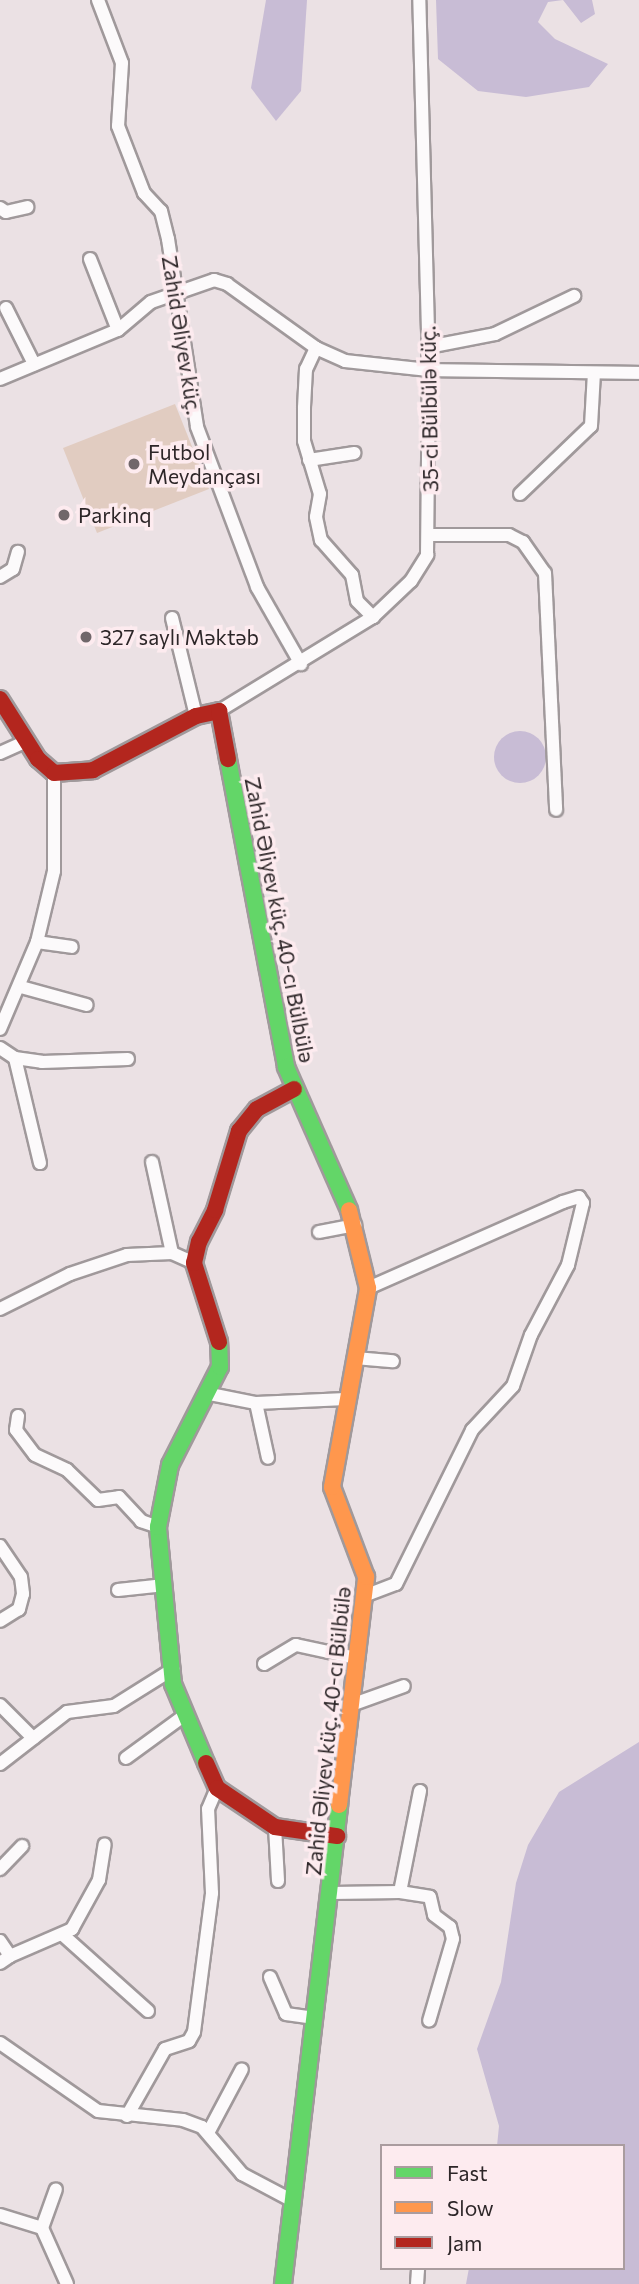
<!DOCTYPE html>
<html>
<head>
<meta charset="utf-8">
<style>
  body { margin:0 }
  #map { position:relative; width:639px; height:2284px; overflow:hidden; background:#ebe1e4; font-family:Commissioner,sans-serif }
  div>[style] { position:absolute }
  .green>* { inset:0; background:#e1ccc1 }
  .water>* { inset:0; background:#c8bcd5 }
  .round { border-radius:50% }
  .roads { filter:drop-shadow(2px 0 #a0999b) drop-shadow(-2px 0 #a0999b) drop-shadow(0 2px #a0999b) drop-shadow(0 -2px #a0999b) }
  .street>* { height:12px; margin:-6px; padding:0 6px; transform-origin:6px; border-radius:6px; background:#fcfafb }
  .fast>* { height:16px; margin:-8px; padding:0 8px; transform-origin:8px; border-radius:8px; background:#63d668 }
  .slow>* { height:16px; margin:-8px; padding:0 8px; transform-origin:8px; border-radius:8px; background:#ff974d }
  .jam>* { height:16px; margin:-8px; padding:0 8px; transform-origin:8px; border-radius:8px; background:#b3261e }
  .dots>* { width:19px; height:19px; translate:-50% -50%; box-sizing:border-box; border:4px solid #fdebef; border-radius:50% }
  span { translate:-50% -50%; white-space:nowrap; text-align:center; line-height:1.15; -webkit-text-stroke:7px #fdebef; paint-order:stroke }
  .street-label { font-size:21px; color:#2d2628 }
  .poi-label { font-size:21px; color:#2d2628 }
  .left { translate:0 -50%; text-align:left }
  .legend { position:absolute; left:380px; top:2144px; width:245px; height:126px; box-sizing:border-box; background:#fdebef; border:2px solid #aa9c9f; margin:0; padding:9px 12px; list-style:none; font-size:21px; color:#2d2628 }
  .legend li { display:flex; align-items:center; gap:14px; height:35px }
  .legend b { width:35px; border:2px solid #aa9c9f }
</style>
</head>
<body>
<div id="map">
  <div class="green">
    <div style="clip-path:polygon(175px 404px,209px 489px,97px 533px,63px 448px)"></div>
  </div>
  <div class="water">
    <div style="clip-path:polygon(266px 0,307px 0,301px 91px,276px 121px,251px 88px)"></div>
    <div style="clip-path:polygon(436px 0,592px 0,595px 14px,581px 23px,563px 0,548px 2px,538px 22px,555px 39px,608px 64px,589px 87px,526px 97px,478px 91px,438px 59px)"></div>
    <div class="round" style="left:494px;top:731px;width:52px;height:52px"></div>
    <div style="clip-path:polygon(639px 1742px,639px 2284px,466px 2284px,469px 2268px,623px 2268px,623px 2146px,497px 2146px,499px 2126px,477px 2049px,501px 1982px,516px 1883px,528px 1845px,559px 1792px)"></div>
  </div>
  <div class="roads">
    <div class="street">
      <div style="left:98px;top:0;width:67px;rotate:69.1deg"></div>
      <div style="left:122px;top:63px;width:63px;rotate:93.6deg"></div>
      <div style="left:118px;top:126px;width:72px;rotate:68.8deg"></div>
      <div style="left:144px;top:193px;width:25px;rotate:47deg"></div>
      <div style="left:161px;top:211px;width:29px;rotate:76deg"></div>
      <div style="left:168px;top:239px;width:190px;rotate:81.2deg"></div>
      <div style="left:197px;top:427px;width:171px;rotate:69.4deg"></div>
      <div style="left:257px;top:587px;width:89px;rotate:60.3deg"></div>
      <div style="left:0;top:208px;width:7px;rotate:34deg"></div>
      <div style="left:6px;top:212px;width:22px;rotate:-13deg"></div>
      <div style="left:90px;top:259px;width:76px;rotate:68.5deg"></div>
      <div style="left:6px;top:308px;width:63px;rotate:63.4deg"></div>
      <div style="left:428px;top:347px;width:68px;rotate:-11deg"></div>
      <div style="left:495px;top:334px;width:88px;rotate:-25.7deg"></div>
      <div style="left:316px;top:348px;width:23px;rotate:115deg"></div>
      <div style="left:306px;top:369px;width:39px;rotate:93deg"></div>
      <div style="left:304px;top:408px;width:33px;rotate:90deg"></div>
      <div style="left:304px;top:441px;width:55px;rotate:73.2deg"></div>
      <div style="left:320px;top:494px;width:23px;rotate:100deg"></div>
      <div style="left:316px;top:517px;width:24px;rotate:78deg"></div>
      <div style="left:321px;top:540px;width:47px;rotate:48.5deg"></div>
      <div style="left:352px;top:575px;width:26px;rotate:79deg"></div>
      <div style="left:357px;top:601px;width:23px;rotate:45deg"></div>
      <div style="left:0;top:379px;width:128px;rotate:-22.6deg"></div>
      <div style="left:118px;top:330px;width:43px;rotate:-40.3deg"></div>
      <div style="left:151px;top:302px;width:67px;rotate:-19.2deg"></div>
      <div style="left:214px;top:280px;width:14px;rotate:17deg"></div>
      <div style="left:227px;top:284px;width:110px;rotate:35.7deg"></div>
      <div style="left:316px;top:348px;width:32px;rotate:24deg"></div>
      <div style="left:345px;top:361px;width:84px;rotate:6.1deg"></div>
      <div style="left:429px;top:370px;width:210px;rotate:0.8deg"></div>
      <div style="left:309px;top:460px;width:46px;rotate:-8.8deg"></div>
      <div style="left:520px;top:494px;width:98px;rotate:-43.8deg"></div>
      <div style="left:591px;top:426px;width:53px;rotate:-86.8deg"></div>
      <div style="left:430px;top:535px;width:79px"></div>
      <div style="left:509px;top:535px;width:16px;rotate:27deg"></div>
      <div style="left:523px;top:542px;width:38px;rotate:55deg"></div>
      <div style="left:545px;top:573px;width:237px;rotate:87.3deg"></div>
      <div style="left:0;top:577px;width:15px;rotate:-32deg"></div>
      <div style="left:13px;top:569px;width:18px;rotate:-74deg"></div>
      <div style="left:172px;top:618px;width:101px;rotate:76.2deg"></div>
      <div style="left:219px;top:711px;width:180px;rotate:-31.4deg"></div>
      <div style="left:373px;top:617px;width:52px;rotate:-43.5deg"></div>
      <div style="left:411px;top:581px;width:31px;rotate:-58deg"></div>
      <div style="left:427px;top:555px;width:185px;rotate:-89.4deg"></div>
      <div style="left:429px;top:370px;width:370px;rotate:-91.5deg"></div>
      <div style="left:0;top:753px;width:30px;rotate:-24deg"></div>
      <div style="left:37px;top:942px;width:35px;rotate:8deg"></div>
      <div style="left:21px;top:987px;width:68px;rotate:15.3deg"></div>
      <div style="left:0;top:1029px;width:95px;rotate:-67deg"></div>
      <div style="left:37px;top:942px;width:73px;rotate:-76.5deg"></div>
      <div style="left:54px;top:871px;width:98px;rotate:-90deg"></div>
      <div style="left:0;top:1048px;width:18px;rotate:34deg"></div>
      <div style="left:15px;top:1058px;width:27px;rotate:8deg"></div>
      <div style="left:42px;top:1062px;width:86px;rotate:-2deg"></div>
      <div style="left:15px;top:1058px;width:108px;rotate:76.6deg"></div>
      <div style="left:152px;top:1162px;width:93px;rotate:77.6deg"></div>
      <div style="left:319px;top:1232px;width:37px;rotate:-11deg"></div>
      <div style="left:0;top:1309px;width:78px;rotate:-26.6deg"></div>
      <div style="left:70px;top:1274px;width:60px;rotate:-18.4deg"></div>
      <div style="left:127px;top:1255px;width:45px;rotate:-2.5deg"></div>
      <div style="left:172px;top:1253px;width:24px;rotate:24deg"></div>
      <div style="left:355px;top:1358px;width:38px;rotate:5deg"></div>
      <div style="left:210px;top:1394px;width:47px;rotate:11.1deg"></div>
      <div style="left:256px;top:1403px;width:90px;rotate:-2.5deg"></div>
      <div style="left:256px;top:1403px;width:56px;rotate:77.7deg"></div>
      <div style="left:18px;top:1416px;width:14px;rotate:98deg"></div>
      <div style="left:16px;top:1430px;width:31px;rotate:53deg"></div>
      <div style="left:35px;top:1455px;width:35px;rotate:25deg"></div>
      <div style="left:67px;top:1470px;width:43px;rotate:44.1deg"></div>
      <div style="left:98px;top:1500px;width:21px;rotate:-8deg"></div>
      <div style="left:119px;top:1497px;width:33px;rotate:47deg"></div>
      <div style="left:141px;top:1521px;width:18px;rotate:19deg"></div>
      <div style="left:0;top:1546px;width:37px;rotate:56deg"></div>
      <div style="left:21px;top:1577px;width:17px;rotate:83deg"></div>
      <div style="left:23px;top:1594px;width:16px;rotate:105deg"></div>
      <div style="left:19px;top:1609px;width:22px;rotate:148deg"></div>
      <div style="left:118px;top:1590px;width:47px;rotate:-6.1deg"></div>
      <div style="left:364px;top:1596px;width:34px;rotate:-21deg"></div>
      <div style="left:396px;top:1584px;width:172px;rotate:-63.7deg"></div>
      <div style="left:472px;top:1430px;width:60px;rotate:-47deg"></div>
      <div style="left:513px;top:1386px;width:54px;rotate:-70.6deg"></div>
      <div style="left:531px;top:1335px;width:79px;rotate:-62.1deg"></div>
      <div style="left:568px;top:1265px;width:64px;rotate:-76.4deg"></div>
      <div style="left:583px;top:1203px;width:7px;rotate:-124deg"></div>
      <div style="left:579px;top:1197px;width:17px;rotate:163deg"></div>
      <div style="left:563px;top:1202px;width:213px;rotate:156.2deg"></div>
      <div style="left:264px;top:1664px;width:37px;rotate:-31deg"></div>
      <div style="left:296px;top:1645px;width:61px;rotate:12.2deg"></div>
      <div style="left:0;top:1705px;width:47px;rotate:45deg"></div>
      <div style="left:351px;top:1705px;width:56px;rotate:-19.7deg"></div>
      <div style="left:126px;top:1758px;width:73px;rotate:-36.1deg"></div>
      <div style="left:0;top:1764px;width:85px;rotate:-37.8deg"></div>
      <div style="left:67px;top:1712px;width:47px;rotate:-7.3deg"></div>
      <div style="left:114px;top:1706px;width:70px;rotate:-32.1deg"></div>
      <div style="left:275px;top:1827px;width:54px;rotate:86.8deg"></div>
      <div style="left:0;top:1869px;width:32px;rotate:-46deg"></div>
      <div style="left:400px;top:1892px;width:103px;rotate:-78.8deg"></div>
      <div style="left:332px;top:1893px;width:68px;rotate:-0.8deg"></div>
      <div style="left:400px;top:1892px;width:30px;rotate:9deg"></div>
      <div style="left:430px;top:1897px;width:18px;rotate:77deg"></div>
      <div style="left:434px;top:1915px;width:20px;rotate:37deg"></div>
      <div style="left:450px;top:1927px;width:12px;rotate:76deg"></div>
      <div style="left:453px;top:1939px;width:85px;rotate:106.3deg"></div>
      <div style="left:63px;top:1935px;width:114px;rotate:41.8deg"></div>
      <div style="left:0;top:1941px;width:18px;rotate:56deg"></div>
      <div style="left:10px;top:1956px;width:12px;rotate:145deg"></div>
      <div style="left:10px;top:1956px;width:68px;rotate:-23.5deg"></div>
      <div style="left:72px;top:1929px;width:56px;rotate:-61.1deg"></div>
      <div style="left:99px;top:1880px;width:36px;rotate:-81deg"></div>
      <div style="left:270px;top:1977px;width:40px;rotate:66.6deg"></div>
      <div style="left:286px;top:2014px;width:29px;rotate:8deg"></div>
      <div style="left:0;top:2043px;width:119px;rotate:34.8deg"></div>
      <div style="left:98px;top:2111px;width:85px;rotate:6deg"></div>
      <div style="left:183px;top:2120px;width:20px;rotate:20deg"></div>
      <div style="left:202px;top:2127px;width:62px;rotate:49.6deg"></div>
      <div style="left:242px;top:2174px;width:58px;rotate:27.9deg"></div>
      <div style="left:127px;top:2116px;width:77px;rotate:-60.4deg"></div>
      <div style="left:165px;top:2049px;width:25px;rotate:-18deg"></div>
      <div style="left:189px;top:2041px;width:10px;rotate:-61deg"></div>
      <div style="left:194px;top:2032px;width:140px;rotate:-82.6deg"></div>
      <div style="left:212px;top:1893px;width:84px;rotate:-92.7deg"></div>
      <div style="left:208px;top:1809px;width:23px;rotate:-67deg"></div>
      <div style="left:208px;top:2133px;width:72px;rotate:-62deg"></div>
      <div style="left:0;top:2215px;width:44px;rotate:17.2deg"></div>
      <div style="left:42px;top:2228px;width:61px;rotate:65.9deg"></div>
      <div style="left:42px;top:2228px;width:41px;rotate:-70.3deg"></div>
      <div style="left:417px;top:2284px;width:16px;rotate:-86deg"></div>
    </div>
    <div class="fast">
      <div style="left:228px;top:759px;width:313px;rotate:79.3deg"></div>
      <div style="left:286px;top:1067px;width:156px;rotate:66.2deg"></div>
      <div style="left:206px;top:1763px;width:86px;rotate:-112.7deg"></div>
      <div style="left:173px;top:1684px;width:158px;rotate:-95.5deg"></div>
      <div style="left:158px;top:1527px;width:63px;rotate:-79deg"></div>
      <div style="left:170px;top:1465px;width:110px;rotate:-63deg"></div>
      <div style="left:220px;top:1367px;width:25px;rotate:-92deg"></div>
      <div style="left:283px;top:2284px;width:482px;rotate:-83.3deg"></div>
    </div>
    <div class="slow">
      <div style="left:339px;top:1805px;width:230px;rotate:-83.2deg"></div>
      <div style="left:366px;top:1577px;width:96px;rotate:-110.7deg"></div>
      <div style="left:332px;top:1487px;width:202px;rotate:-79.7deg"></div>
      <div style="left:368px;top:1288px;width:80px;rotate:-103.7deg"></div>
    </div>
    <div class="jam">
      <div style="left:0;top:699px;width:71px;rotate:57.7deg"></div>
      <div style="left:38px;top:759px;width:21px;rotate:41deg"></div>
      <div style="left:54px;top:773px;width:39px;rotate:-4deg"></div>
      <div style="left:93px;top:770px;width:116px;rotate:-27.7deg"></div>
      <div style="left:196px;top:716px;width:24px;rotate:-12deg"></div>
      <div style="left:219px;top:711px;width:49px;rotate:79.4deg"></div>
      <div style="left:219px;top:1342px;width:83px;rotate:-107.6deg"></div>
      <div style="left:194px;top:1263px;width:22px;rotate:-77deg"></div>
      <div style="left:199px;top:1242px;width:36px;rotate:-63deg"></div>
      <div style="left:215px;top:1210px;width:83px;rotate:-73.1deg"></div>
      <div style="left:239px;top:1131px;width:28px;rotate:-51deg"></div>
      <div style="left:257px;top:1109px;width:42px;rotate:-28.4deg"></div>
      <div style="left:206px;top:1763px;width:27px;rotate:66deg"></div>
      <div style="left:217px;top:1788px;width:70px;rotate:33.9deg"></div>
      <div style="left:275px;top:1827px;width:63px;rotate:8.3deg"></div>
    </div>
  </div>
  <div class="dots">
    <div style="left:134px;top:464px;background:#70676a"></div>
    <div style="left:64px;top:515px;background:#70676a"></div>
    <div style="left:86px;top:637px;background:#70676a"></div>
  </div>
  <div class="street-label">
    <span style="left:182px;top:335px;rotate:81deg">Zahid Əliyev küç.</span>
    <span style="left:429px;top:409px;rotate:-91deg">35-ci Bülbülə küç.</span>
    <span style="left:280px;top:920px;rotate:79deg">Zahid Əliyev küç. 40-cı Bülbülə</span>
    <span style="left:328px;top:1731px;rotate:-84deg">Zahid Əliyev küç. 40-cı Bülbülə</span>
  </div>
  <div class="poi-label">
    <span class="left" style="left:148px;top:464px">Futbol<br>Meydançası</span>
    <span class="left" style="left:78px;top:515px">Parkinq</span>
    <span class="left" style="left:100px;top:637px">327 saylı Məktəb</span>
  </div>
  <ul class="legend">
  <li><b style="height:9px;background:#63d668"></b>Fast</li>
  <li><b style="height:9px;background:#ff974d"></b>Slow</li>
  <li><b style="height:9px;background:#b3261e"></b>Jam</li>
  </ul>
</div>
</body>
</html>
